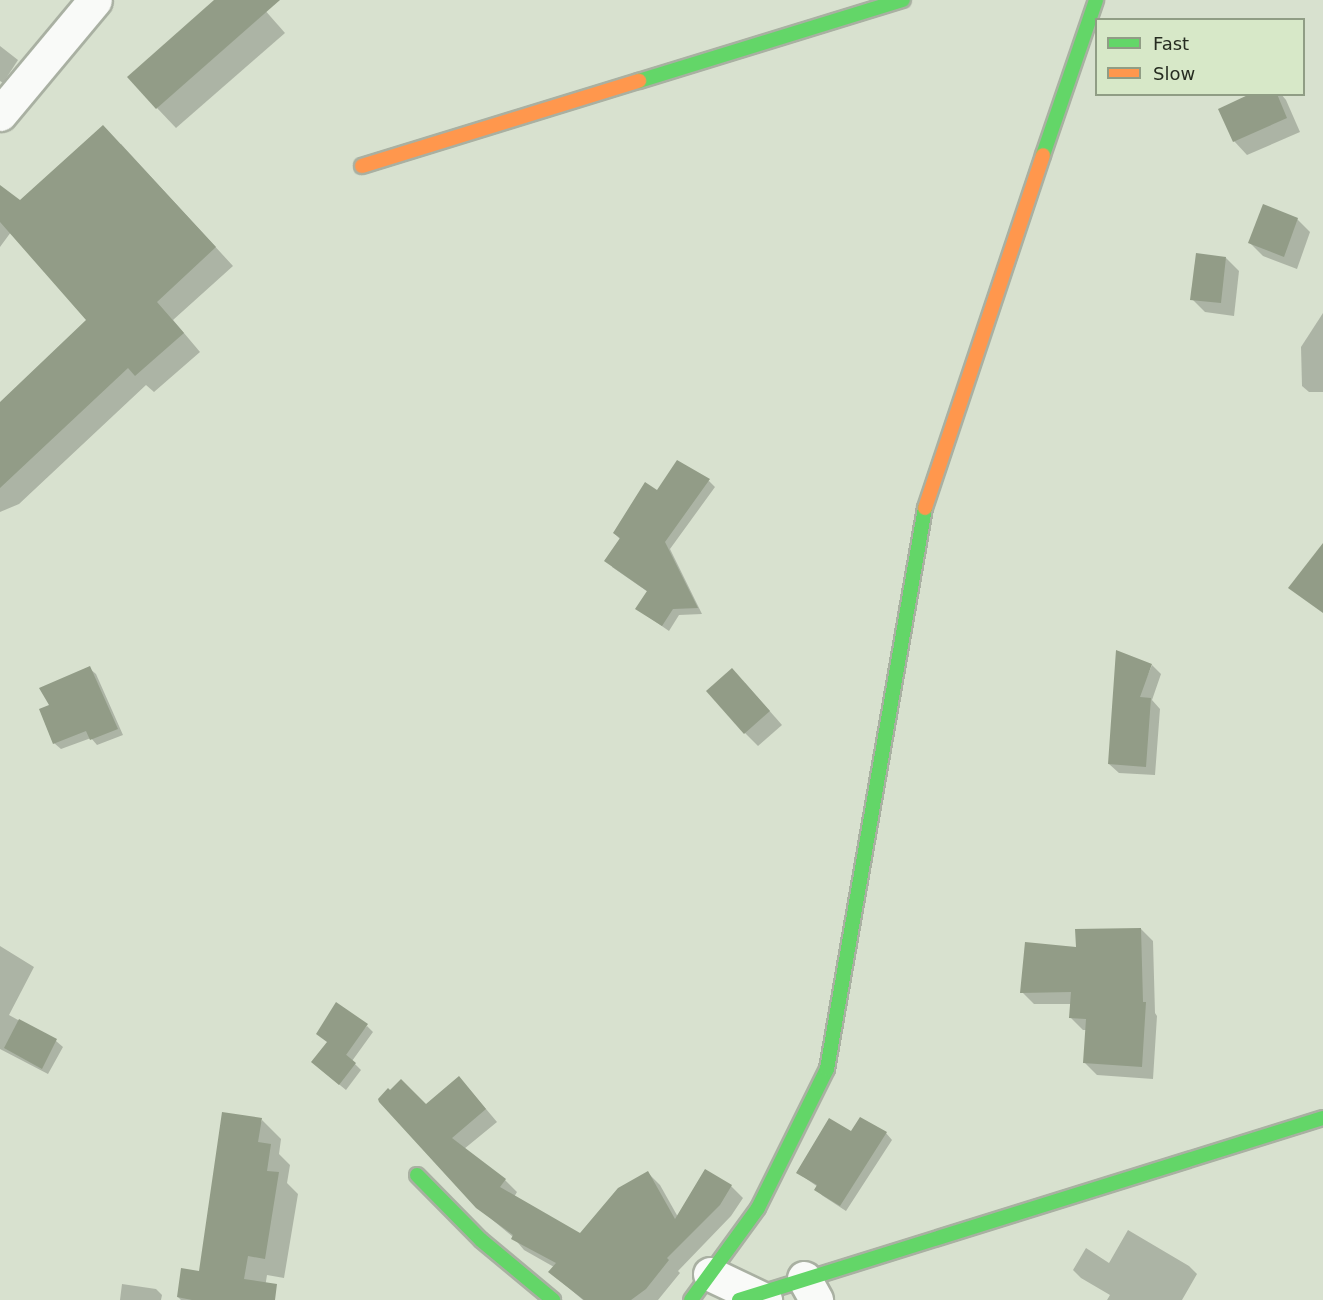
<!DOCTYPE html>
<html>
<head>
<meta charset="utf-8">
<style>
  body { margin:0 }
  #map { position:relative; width:1323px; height:1300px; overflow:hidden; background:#d8e1cf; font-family:"DejaVu Sans",sans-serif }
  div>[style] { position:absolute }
  .shadow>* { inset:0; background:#0003 }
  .building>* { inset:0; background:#929c87 }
  .roads { filter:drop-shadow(2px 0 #a9b0a2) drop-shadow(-2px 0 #a9b0a2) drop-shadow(0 2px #a9b0a2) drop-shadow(0 -2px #a9b0a2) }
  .street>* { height:33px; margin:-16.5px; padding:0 16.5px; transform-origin:16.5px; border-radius:16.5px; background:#f9faf8 }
  .fast>* { height:14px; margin:-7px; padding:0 7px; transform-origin:7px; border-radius:7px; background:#63d668 }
  .slow>* { height:14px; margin:-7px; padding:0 7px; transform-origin:7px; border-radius:7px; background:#ff974d }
  span { translate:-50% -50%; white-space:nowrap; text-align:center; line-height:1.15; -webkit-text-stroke:6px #d7e8c8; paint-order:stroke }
  .legend { position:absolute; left:1095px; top:18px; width:210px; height:78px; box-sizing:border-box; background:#d7e8c8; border:2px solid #909d85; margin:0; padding:8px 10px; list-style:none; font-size:18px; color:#262c21 }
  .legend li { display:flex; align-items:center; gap:12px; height:30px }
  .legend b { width:30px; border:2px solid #909d85 }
</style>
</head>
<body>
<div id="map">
  <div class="shadow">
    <div style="clip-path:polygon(216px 0,256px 0,285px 33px,176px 128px,157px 108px)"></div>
    <div style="clip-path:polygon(0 46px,18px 60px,3px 83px,0 81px)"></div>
    <div style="clip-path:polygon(1254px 94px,1281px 94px,1286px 100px,1300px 132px,1247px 155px,1234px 141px)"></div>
    <div style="clip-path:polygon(121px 144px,233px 266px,173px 320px,200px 352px,154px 392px,146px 385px,19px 504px,0 512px,0 404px,88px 321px,11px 232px,0 247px,0 187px,20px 202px)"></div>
    <div style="clip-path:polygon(1297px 219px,1310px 232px,1297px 269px,1263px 256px,1250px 243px)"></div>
    <div style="clip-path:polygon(1226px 258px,1239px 271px,1234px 316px,1205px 312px,1192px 299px)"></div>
    <div style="clip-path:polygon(1323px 313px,1323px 392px,1309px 392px,1302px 386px,1301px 347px)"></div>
    <div style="clip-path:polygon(709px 481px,715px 487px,670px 549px,702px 614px,679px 615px,669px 631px,637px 609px,648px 592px,612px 567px,621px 540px,614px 533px,658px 492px)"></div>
    <div style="clip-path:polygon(1152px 665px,1161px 674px,1152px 700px,1160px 709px,1155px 775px,1119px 773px,1109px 764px)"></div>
    <div style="clip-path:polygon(89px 668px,96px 674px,123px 735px,97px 745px,91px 738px,61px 749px,54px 743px)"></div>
    <div style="clip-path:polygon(745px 683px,782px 725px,758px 746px,745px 733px)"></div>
    <div style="clip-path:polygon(1141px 929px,1153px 941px,1155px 1013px,1157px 1016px,1153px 1079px,1097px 1075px,1085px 1063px,1087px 1030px,1083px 1030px,1071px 1018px,1072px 1004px,1034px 1004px,1022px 992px,1077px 948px)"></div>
    <div style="clip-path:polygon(0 946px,34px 967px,9px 1015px,56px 1041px,63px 1047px,48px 1074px,0 1049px)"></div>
    <div style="clip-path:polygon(367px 1026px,373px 1032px,352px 1061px,361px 1070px,346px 1090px,319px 1068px)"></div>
    <div style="clip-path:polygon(470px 1090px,497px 1122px,464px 1149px,505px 1180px,517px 1192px,514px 1197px,581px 1235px,648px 1173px,660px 1185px,678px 1217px,731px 1186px,743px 1198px,731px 1216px,678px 1271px,680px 1273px,658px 1300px,583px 1300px,550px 1272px,554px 1267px,524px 1250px,513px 1237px,477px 1207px,426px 1106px)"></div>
    <div style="clip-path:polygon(262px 1120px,281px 1139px,279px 1154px,290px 1165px,287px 1183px,298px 1194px,284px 1278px,267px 1275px,263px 1300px,181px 1300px,178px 1297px,200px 1273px)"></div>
    <div style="clip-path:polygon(852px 1133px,886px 1133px,892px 1140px,846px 1211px,823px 1196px,816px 1190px,818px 1187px,798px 1173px)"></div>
    <div style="clip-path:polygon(1128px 1230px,1189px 1266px,1197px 1274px,1182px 1300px,1107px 1300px,1110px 1295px,1081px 1278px,1073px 1270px,1086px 1248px,1109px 1263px)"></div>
    <div style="clip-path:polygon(122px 1284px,156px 1289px,162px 1295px,161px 1300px,120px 1300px)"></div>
  </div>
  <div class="building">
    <div style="clip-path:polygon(214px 0,280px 0,156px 109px,127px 77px)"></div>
    <div style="clip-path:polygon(1250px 94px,1277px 94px,1287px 118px,1233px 142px,1218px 109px)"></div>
    <div style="clip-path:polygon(103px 125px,216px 247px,157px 302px,184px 333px,135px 376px,128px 368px,0 488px,0 402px,86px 320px,0 222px,0 185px,20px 200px)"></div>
    <div style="clip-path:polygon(1263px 204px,1298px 218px,1284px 257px,1248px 243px)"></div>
    <div style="clip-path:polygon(1196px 253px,1226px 257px,1221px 303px,1190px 300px)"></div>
    <div style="clip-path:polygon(677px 460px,710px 479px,665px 542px,698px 608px,673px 609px,662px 626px,635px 609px,647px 591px,604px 561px,620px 538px,613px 533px,645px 482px,657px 490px)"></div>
    <div style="clip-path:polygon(1323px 543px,1323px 613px,1288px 588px)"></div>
    <div style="clip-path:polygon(1116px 650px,1152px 664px,1140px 697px,1151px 698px,1146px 767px,1108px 764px)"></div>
    <div style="clip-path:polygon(90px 666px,118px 729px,90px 740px,86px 731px,53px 744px,39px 709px,49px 705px,39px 688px)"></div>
    <div style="clip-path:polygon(732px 668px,770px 711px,744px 734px,706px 691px)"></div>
    <div style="clip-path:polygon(1141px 928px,1143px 1002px,1146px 1002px,1142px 1067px,1083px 1063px,1086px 1019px,1069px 1018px,1071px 992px,1020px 993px,1025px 942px,1076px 947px,1075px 929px)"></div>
    <div style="clip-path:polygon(336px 1002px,368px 1024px,346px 1055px,344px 1053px,356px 1063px,339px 1085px,311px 1062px,327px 1042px,316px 1034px)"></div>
    <div style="clip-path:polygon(19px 1019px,57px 1039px,42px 1069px,4px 1048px)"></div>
    <div style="clip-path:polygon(459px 1076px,486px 1109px,452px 1138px,506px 1179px,500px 1187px,580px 1233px,618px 1188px,648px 1171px,675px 1219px,705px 1169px,732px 1185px,720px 1205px,667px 1258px,669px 1260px,646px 1289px,631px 1300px,584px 1300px,548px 1272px,556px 1263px,511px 1239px,513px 1235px,476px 1208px,379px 1102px,378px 1099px,388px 1088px,390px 1090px,401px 1079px,426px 1104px)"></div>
    <div style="clip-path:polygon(222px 1112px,262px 1118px,258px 1142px,271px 1144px,267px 1171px,279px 1172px,265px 1259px,248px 1256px,244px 1279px,277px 1284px,275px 1300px,192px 1300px,177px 1297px,181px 1268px,199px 1271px)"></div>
    <div style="clip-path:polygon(860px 1117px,887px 1132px,840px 1206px,814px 1190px,817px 1185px,796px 1173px,829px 1118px,851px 1131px)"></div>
  </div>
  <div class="roads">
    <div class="street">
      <div style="left:0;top:114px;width:148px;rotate:-50.2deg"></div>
      <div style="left:710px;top:1274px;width:61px;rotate:25.3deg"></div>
      <div style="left:804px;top:1278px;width:25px;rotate:61deg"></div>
    </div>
    <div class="fast">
      <div style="left:639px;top:81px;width:276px;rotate:-17.1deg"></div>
      <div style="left:1043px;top:155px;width:164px;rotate:-71.1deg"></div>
      <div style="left:417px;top:1175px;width:91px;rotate:45.4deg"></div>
      <div style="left:481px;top:1240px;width:94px;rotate:39.8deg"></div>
      <div style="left:691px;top:1300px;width:114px;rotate:-53.9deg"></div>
      <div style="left:758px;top:1208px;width:155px;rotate:-63.6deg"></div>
      <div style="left:827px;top:1069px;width:569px;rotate:-80.09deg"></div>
      <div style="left:739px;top:1300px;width:612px;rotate:-17.31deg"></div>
    </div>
    <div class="slow">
      <div style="left:362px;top:166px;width:290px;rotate:-17.1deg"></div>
      <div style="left:925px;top:508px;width:372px;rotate:-71.5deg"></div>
    </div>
  </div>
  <ul class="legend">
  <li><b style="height:8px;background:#63d668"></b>Fast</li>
  <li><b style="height:8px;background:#ff974d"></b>Slow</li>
  </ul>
</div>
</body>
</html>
